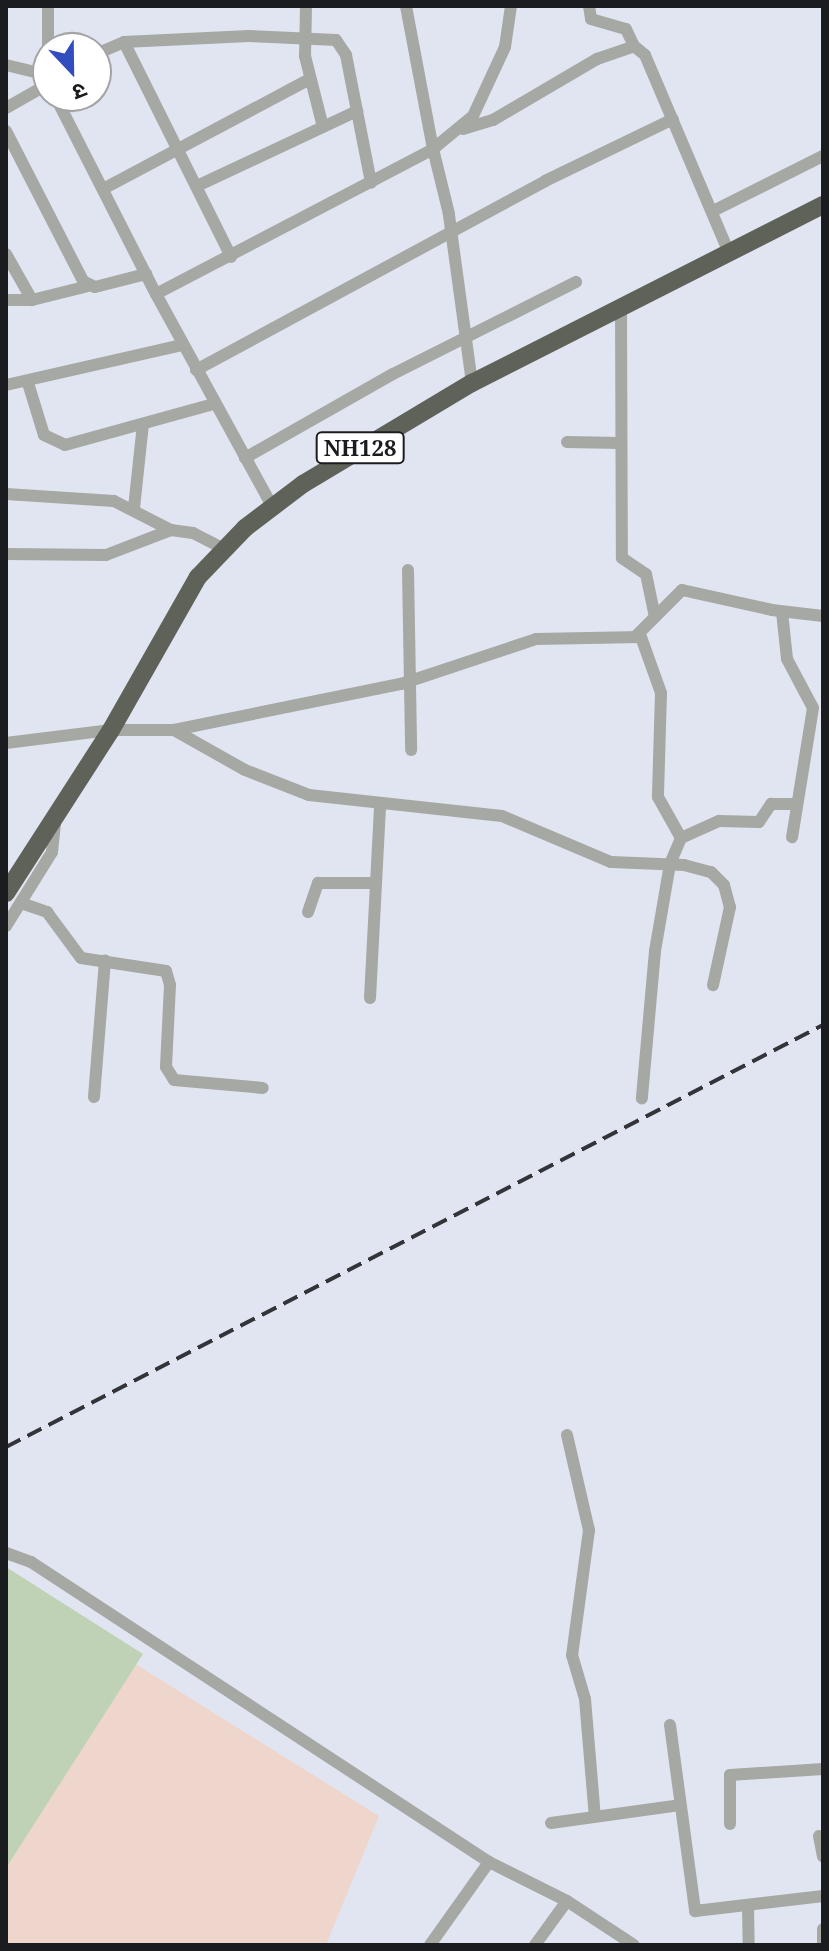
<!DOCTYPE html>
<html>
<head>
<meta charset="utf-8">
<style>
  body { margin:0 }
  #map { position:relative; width:829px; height:1951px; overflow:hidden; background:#e1e5f1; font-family:"Noto Serif","Noto Sans Devanagari",serif }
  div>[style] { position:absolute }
  .industrial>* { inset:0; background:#eed6cc }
  .green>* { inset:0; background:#c0d2b6 }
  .minor>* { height:12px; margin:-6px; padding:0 6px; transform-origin:6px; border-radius:6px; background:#a6a8a3 }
  .highway>* { height:18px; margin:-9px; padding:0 9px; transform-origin:9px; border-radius:9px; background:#5f6258 }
  .rail>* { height:4px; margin-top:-2px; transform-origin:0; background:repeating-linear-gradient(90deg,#333439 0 16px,transparent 0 24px) }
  span { translate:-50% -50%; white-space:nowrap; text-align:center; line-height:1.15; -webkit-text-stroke:6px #fff; paint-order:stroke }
  .shield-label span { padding:2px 6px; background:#fff; border:2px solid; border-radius:6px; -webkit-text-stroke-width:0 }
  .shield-label { font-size:22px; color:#1b1c20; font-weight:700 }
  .frame { position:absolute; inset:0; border:8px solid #1b1c20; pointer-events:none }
  .north { position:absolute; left:32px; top:32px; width:80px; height:80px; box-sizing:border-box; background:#fff; border:2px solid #a4a4a6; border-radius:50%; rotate:158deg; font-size:22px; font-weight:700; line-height:32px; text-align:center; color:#1b1c20 }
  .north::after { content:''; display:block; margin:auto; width:28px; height:36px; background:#314dbe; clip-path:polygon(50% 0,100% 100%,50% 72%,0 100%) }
</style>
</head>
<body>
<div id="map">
  <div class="industrial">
    <div style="clip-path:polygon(6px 1583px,379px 1816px,326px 1945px,6px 1945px)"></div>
  </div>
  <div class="green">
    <div style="clip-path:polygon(6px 1567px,143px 1654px,6px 1868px)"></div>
  </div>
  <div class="minor">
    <div style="left:306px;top:6px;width:50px;rotate:91.1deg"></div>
    <div style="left:305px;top:56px;width:73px;rotate:75.8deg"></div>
    <div style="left:589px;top:6px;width:13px;rotate:81deg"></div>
    <div style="left:591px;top:19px;width:36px;rotate:16deg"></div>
    <div style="left:626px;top:29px;width:19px;rotate:65deg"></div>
    <div style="left:124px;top:42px;width:240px;rotate:63.5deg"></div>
    <div style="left:96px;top:54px;width:30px;rotate:-23deg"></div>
    <div style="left:124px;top:42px;width:125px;rotate:-2.7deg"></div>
    <div style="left:249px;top:36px;width:87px;rotate:2.6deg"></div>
    <div style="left:336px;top:40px;width:18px;rotate:56deg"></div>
    <div style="left:346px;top:55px;width:130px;rotate:78.9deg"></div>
    <div style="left:6px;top:65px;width:42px;rotate:13.7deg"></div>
    <div style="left:48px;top:81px;width:75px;rotate:-90deg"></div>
    <div style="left:55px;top:96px;width:222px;rotate:63deg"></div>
    <div style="left:6px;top:108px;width:48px;rotate:-29.7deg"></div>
    <div style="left:463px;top:129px;width:31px;rotate:-17deg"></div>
    <div style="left:493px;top:120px;width:121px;rotate:-30.4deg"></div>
    <div style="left:597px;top:59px;width:39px;rotate:-19deg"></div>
    <div style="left:634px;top:46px;width:14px;rotate:39deg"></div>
    <div style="left:645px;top:55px;width:215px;rotate:67deg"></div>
    <div style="left:6px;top:131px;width:169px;rotate:62.8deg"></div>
    <div style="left:83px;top:281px;width:13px;rotate:27deg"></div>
    <div style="left:95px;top:287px;width:53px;rotate:-14.3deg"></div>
    <div style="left:197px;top:186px;width:177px;rotate:-25.1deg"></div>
    <div style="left:103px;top:189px;width:234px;rotate:-28deg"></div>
    <div style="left:713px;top:211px;width:123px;rotate:-26.6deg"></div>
    <div style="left:6px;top:254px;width:53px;rotate:60.5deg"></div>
    <div style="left:32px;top:300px;width:58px;rotate:-14deg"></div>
    <div style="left:6px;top:300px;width:26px"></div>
    <div style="left:621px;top:308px;width:250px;rotate:89.8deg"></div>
    <div style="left:622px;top:558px;width:29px;rotate:34deg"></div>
    <div style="left:646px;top:574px;width:44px;rotate:78.2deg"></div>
    <div style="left:196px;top:370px;width:397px;rotate:-28.4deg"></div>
    <div style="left:545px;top:181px;width:142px;rotate:-25.8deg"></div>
    <div style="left:28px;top:383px;width:54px;rotate:72.9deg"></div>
    <div style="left:44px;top:435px;width:23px;rotate:25deg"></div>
    <div style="left:65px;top:445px;width:155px;rotate:-15.4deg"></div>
    <div style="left:472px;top:383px;width:171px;rotate:-97.8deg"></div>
    <div style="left:449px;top:214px;width:67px;rotate:-103.8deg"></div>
    <div style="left:433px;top:149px;width:52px;rotate:-39.5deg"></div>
    <div style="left:473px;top:116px;width:76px;rotate:-65.1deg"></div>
    <div style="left:505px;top:47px;width:41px;rotate:-81.7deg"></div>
    <div style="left:6px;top:385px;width:180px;rotate:-12.8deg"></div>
    <div style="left:567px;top:442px;width:53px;rotate:1.1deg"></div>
    <div style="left:245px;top:458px;width:170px;rotate:-29.6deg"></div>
    <div style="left:393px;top:374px;width:205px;rotate:-26.7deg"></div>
    <div style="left:6px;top:494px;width:108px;rotate:3.7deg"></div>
    <div style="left:114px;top:501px;width:64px;rotate:27deg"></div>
    <div style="left:272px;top:506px;width:242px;rotate:-118.7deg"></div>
    <div style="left:156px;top:294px;width:313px;rotate:-27.6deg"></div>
    <div style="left:433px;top:149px;width:146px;rotate:-100.7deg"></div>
    <div style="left:134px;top:508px;width:84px;rotate:-83.9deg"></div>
    <div style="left:6px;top:554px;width:100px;rotate:0.6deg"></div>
    <div style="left:106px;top:555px;width:70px;rotate:-21deg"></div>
    <div style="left:171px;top:530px;width:22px;rotate:8deg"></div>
    <div style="left:193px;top:533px;width:33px;rotate:27deg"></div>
    <div style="left:408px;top:570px;width:180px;rotate:89deg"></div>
    <div style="left:782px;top:612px;width:47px;rotate:83.9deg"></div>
    <div style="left:787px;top:659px;width:55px;rotate:62deg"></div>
    <div style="left:813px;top:708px;width:131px;rotate:99.2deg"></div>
    <div style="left:636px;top:636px;width:65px;rotate:-45deg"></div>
    <div style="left:682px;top:590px;width:92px;rotate:12.5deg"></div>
    <div style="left:772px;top:610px;width:51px;rotate:6.7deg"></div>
    <div style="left:174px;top:730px;width:81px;rotate:29.4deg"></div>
    <div style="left:245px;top:770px;width:69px;rotate:21.3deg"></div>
    <div style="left:309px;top:795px;width:194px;rotate:6.2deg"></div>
    <div style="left:502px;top:816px;width:118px;rotate:22.9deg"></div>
    <div style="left:611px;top:862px;width:73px;rotate:2.4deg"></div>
    <div style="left:684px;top:865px;width:28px;rotate:15deg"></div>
    <div style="left:711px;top:872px;width:18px;rotate:45deg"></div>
    <div style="left:724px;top:885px;width:23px;rotate:75deg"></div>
    <div style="left:730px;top:907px;width:80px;rotate:102.3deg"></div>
    <div style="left:6px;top:743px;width:106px;rotate:-7.1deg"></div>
    <div style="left:111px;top:730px;width:63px"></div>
    <div style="left:174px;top:730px;width:232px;rotate:-11.5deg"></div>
    <div style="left:401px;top:684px;width:142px;rotate:-18.4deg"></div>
    <div style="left:536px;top:639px;width:105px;rotate:-1.1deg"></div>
    <div style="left:641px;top:637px;width:59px;rotate:70.3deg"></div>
    <div style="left:661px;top:693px;width:104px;rotate:91.7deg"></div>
    <div style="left:658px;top:797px;width:47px;rotate:60.7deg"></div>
    <div style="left:681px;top:838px;width:28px;rotate:113deg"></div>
    <div style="left:670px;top:864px;width:88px;rotate:99.8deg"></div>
    <div style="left:655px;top:951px;width:148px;rotate:95.1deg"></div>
    <div style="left:681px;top:838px;width:42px;rotate:-24.1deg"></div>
    <div style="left:719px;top:821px;width:40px;rotate:1.4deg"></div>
    <div style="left:759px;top:822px;width:22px;rotate:-56deg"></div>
    <div style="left:771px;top:804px;width:25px"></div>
    <div style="left:21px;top:903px;width:28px;rotate:19deg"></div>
    <div style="left:47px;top:912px;width:57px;rotate:53.5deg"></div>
    <div style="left:81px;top:958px;width:86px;rotate:8.7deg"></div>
    <div style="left:166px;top:971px;width:15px;rotate:74deg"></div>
    <div style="left:170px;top:985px;width:82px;rotate:92.8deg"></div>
    <div style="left:166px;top:1067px;width:15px;rotate:58deg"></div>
    <div style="left:174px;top:1080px;width:89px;rotate:5.1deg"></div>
    <div style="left:308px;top:912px;width:31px;rotate:-71deg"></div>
    <div style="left:318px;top:883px;width:58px"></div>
    <div style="left:6px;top:926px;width:87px;rotate:-58.1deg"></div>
    <div style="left:52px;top:852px;width:36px;rotate:-84deg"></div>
    <div style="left:370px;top:998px;width:194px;rotate:-87deg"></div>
    <div style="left:94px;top:1097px;width:137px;rotate:-85.4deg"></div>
    <div style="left:567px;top:1435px;width:98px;rotate:77deg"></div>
    <div style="left:589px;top:1530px;width:126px;rotate:97.7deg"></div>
    <div style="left:572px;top:1655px;width:46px;rotate:73.5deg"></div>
    <div style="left:585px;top:1699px;width:118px;rotate:85.2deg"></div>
    <div style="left:6px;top:1553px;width:27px;rotate:20deg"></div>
    <div style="left:31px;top:1562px;width:548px;rotate:33.23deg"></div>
    <div style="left:489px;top:1862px;width:87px;rotate:26.6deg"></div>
    <div style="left:567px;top:1901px;width:80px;rotate:33.3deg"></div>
    <div style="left:670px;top:1725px;width:188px;rotate:82.3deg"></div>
    <div style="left:695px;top:1911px;width:129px;rotate:-6.7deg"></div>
    <div style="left:551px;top:1823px;width:130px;rotate:-7.9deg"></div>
    <div style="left:730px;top:1824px;width:49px;rotate:-90deg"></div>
    <div style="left:730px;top:1775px;width:93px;rotate:-3.7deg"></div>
    <div style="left:819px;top:1836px;width:21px;rotate:79deg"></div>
    <div style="left:748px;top:1906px;width:39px;rotate:89deg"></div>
    <div style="left:823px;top:1929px;width:16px;rotate:90deg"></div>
    <div style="left:430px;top:1945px;width:102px;rotate:-54.6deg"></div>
    <div style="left:535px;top:1945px;width:54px;rotate:-54deg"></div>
  </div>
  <div class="highway">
    <div style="left:6px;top:893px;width:194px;rotate:-57.2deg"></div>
    <div style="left:111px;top:730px;width:176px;rotate:-60.4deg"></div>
    <div style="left:198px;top:577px;width:68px;rotate:-46.2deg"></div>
    <div style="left:245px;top:528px;width:73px;rotate:-37.2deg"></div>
    <div style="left:303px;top:484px;width:197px;rotate:-30.9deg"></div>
    <div style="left:472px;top:383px;width:394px;rotate:-26.9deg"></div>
  </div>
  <div class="rail">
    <div style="left:6px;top:1447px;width:920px;rotate:-27.32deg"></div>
  </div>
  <div class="shield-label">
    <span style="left:360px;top:448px">NH128</span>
  </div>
  <div class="frame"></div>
  <div class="north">उ</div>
</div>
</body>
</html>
